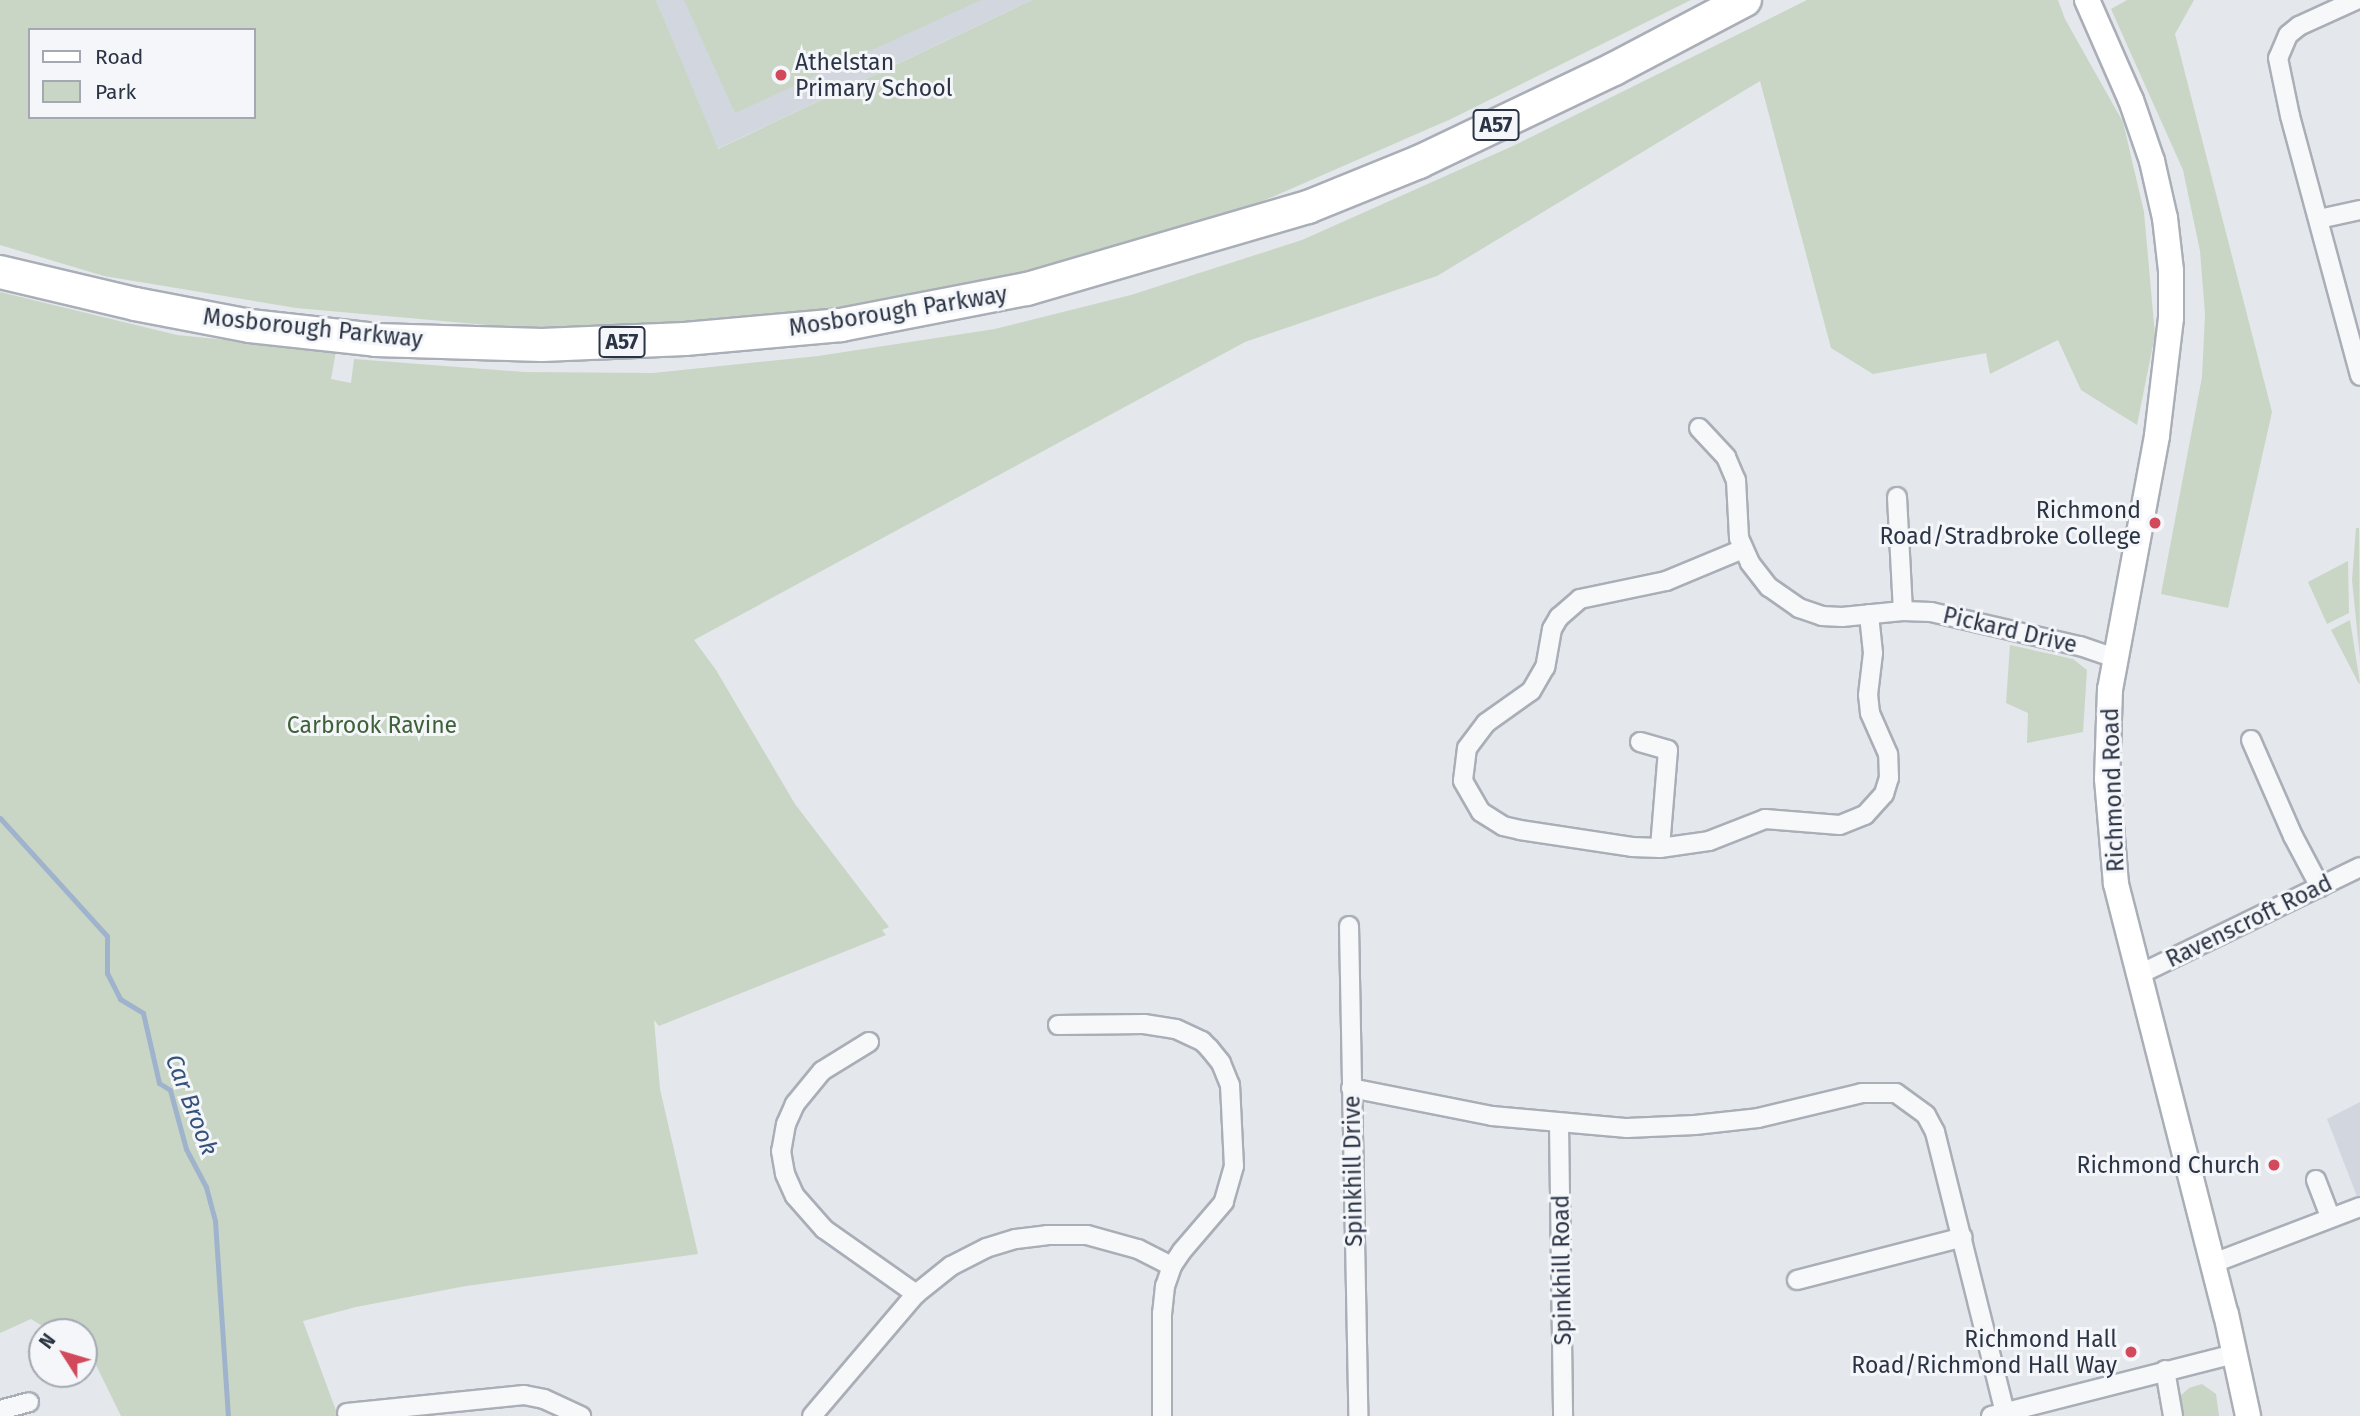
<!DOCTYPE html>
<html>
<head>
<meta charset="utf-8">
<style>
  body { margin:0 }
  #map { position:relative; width:2360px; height:1416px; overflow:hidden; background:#e4e7ec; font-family:"Fira Sans",sans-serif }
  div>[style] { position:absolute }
  .built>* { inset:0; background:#d2d6de }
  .green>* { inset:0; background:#c9d6c5 }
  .stream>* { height:5px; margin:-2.5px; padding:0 2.5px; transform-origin:2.5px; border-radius:2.5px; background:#9fb4cc }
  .roads { filter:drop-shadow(2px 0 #a9aeb7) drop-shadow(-2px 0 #a9aeb7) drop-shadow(0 2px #a9aeb7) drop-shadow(0 -2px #a9aeb7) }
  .street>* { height:18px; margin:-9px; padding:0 9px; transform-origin:9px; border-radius:9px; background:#f7f8fa }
  .secondary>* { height:24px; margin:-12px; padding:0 12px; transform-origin:12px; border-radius:12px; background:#fff }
  .highway>* { height:32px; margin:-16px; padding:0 16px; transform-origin:16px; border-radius:16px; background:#fff }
  .dots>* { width:19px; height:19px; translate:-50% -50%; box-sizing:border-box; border:4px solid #f4f6f9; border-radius:50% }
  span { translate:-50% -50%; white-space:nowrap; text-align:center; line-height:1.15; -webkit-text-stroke:6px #f4f6f9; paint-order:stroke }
  .shield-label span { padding:2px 5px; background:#f4f6f9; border:2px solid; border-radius:5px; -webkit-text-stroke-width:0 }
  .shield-label { font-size:21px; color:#2b3445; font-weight:700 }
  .poi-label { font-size:23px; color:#2b3445 }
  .left { translate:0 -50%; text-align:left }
  .right { translate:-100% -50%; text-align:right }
  .street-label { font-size:23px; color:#2b3445 }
  .park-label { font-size:23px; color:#3f6138 }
  .water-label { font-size:24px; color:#34527a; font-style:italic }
  .legend { position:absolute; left:28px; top:28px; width:228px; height:91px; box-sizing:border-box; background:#f4f6f9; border:2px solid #a4a8b1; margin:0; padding:9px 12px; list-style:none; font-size:21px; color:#2b3445 }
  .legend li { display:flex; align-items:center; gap:14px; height:35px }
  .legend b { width:35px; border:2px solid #a4a8b1 }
  .north { position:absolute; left:28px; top:1318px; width:70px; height:70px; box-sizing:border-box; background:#f4f6f9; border:2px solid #a4a8b1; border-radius:50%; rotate:307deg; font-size:19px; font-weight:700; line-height:28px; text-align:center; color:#2b3445 }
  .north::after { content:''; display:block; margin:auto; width:24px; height:32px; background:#d1495b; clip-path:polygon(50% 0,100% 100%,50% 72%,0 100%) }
</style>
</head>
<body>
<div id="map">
  <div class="built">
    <div style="clip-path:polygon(656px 0,1032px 0,717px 149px)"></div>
    <div style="clip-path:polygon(2360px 1102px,2360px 1198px,2358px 1199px,2327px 1119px)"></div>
  </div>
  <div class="green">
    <div style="clip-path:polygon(evenodd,0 0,656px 0,718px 149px,1032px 0,1691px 0,1451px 119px,1231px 215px,1042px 270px,849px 309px,690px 323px,520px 328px,296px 308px,104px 276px,0 245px,0 0,30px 30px,254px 30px,254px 117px,30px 117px,30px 30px)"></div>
    <div style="clip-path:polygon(684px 0,981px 0,735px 113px)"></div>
    <div style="clip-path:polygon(1807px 0,2058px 0,2065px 19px,2123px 122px,2144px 212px,2155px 335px,2137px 425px,2081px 390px,2058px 340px,1990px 374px,1986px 353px,1873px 374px,1831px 348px,1760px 81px,1437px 276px,1245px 342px,694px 640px,716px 670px,795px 804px,889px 927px,882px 930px,886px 935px,659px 1026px,654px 1020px,660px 1089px,698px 1254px,466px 1286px,356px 1307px,303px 1321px,338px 1416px,121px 1416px,93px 1359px,84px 1353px,84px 1332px,52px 1332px,31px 1319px,0 1333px,0 292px,177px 335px,336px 351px,331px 379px,351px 383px,354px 359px,524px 372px,653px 373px,818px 356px,995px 329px,1131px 295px,1302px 240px,1515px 145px)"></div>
    <div style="clip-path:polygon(2127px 0,2194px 0,2175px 34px,2272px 412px,2228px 608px,2161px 594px,2202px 377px,2205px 314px,2200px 251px,2183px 170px,2111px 9px)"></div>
    <div style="clip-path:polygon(2356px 528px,2359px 528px,2360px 658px,2352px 580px)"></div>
    <div style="clip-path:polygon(2348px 561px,2349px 613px,2327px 624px,2308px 582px)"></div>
    <div style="clip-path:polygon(2350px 620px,2360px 683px,2359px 684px,2331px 630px)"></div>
    <div style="clip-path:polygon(2010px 645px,2073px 659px,2087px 670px,2083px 732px,2027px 743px,2028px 713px,2006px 703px)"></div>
    <div style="clip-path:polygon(2202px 1384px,2216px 1394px,2219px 1416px,2179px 1416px,2179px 1397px,2189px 1388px)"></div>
  </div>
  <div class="stream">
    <div style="left:0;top:818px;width:159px;rotate:47.8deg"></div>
    <div style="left:107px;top:936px;width:37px;rotate:90deg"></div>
    <div style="left:107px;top:973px;width:29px;rotate:63deg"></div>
    <div style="left:120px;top:999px;width:27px;rotate:31deg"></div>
    <div style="left:143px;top:1013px;width:72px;rotate:77.1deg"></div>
    <div style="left:159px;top:1083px;width:13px;rotate:32deg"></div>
    <div style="left:170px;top:1090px;width:61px;rotate:74.8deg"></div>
    <div style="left:186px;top:1149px;width:43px;rotate:62.2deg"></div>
    <div style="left:206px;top:1187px;width:35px;rotate:75deg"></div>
    <div style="left:215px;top:1221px;width:195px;rotate:86.2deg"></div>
  </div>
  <div class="roads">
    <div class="street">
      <div style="left:2356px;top:0;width:63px;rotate:155.5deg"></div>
      <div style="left:2299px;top:26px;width:14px;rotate:141deg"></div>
      <div style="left:2288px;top:35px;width:25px;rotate:113deg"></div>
      <div style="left:2278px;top:58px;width:59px;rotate:78.3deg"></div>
      <div style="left:2290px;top:116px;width:269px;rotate:74.9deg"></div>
      <div style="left:2319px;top:219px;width:42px;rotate:-12.4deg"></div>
      <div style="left:1699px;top:428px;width:40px;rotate:47deg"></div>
      <div style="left:1726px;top:457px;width:25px;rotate:67deg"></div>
      <div style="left:1736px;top:480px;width:58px;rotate:87deg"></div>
      <div style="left:1739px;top:538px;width:27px;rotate:66deg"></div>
      <div style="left:1750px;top:563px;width:31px;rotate:52deg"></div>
      <div style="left:1769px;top:587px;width:37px;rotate:35deg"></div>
      <div style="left:1799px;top:608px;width:24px;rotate:19deg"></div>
      <div style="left:1822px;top:616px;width:20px;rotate:3deg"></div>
      <div style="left:1842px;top:617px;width:61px;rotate:-5.6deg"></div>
      <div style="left:1903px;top:611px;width:28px;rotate:2deg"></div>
      <div style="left:1931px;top:612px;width:153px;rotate:12.9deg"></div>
      <div style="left:2080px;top:646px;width:37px;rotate:19deg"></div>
      <div style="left:1897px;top:497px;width:114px;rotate:87deg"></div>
      <div style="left:1743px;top:549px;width:83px;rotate:157.4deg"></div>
      <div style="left:1666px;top:581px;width:88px;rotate:168.2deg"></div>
      <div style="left:1580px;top:599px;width:28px;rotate:139deg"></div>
      <div style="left:1559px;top:617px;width:14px;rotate:120deg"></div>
      <div style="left:1552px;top:629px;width:39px;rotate:100deg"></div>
      <div style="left:1545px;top:667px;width:28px;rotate:120deg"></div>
      <div style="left:1531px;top:691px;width:55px;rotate:144.6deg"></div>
      <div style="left:1486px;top:723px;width:31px;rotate:127deg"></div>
      <div style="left:1467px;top:748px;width:33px;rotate:97deg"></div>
      <div style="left:1463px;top:781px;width:36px;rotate:60deg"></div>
      <div style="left:1481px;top:812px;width:26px;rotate:32deg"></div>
      <div style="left:1503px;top:826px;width:17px;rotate:13deg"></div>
      <div style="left:1520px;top:830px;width:113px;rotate:8.6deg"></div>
      <div style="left:1632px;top:847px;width:28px;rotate:2deg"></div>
      <div style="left:1660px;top:848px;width:49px;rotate:-8.1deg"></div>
      <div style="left:1709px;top:841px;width:60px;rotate:-21.4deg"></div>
      <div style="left:1765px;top:819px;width:75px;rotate:4.6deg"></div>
      <div style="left:1840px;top:825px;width:27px;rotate:-22deg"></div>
      <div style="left:1865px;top:815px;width:28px;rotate:-48deg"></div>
      <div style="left:1884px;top:794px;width:17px;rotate:-73deg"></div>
      <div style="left:1889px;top:778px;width:24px;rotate:-92deg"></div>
      <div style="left:1888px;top:754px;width:45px;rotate:-113.7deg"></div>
      <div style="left:1870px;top:713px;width:18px;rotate:-96deg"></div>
      <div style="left:1868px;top:695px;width:42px;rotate:-83.2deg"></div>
      <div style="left:1873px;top:653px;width:39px;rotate:-96deg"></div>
      <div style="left:2251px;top:740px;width:105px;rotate:66.4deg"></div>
      <div style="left:2293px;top:836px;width:58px;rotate:62.1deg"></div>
      <div style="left:1640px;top:742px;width:29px;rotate:16deg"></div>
      <div style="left:1668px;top:750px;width:98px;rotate:94.7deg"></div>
      <div style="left:1349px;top:926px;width:490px;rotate:88.9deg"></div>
      <div style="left:2138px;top:975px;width:247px;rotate:-25.9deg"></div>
      <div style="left:1058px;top:1025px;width:86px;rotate:-0.7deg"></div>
      <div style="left:1144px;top:1024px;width:32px;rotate:9deg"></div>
      <div style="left:1176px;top:1029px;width:29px;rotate:25deg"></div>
      <div style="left:1202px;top:1041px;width:10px;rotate:45deg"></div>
      <div style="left:1209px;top:1048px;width:19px;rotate:51deg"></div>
      <div style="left:1221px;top:1063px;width:24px;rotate:68deg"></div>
      <div style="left:1230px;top:1085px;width:81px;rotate:87.2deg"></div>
      <div style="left:1234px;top:1166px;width:37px;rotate:106deg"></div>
      <div style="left:1224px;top:1202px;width:65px;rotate:130.6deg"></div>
      <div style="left:1182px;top:1251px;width:18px;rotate:124deg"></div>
      <div style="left:1172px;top:1266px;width:21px;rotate:109deg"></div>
      <div style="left:1165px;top:1286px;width:27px;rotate:96deg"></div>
      <div style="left:1162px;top:1313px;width:103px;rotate:90deg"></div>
      <div style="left:869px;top:1042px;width:55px;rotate:148.3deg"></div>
      <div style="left:822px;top:1071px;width:43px;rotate:129.3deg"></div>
      <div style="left:795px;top:1104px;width:22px;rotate:114deg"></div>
      <div style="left:786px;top:1124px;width:27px;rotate:100deg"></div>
      <div style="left:781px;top:1151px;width:23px;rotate:80deg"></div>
      <div style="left:785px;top:1174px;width:24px;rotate:66deg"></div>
      <div style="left:795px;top:1196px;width:44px;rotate:48.7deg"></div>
      <div style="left:824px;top:1229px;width:113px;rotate:35.2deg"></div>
      <div style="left:1351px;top:1088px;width:144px;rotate:11.2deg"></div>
      <div style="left:1492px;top:1116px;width:136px;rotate:5.1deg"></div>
      <div style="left:1627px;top:1128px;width:68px;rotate:-2.5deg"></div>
      <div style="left:1695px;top:1125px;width:63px;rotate:-6.3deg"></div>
      <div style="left:1758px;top:1118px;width:107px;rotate:-13.5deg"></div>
      <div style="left:1862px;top:1093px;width:34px"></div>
      <div style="left:1896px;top:1093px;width:37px;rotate:36deg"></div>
      <div style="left:1926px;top:1115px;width:19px;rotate:62deg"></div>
      <div style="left:1935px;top:1132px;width:293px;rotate:76deg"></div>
      <div style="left:1559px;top:1124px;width:292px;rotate:89.2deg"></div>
      <div style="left:2316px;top:1180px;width:40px;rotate:69deg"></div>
      <div style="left:2211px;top:1264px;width:160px;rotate:-20.9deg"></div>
      <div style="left:1797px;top:1280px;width:171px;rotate:-14.5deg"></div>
      <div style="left:2165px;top:1370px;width:47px;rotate:80.1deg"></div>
      <div style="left:0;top:1410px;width:30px;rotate:-15deg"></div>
      <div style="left:347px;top:1413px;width:178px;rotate:-5.8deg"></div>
      <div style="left:524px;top:1395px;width:20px;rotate:11deg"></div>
      <div style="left:544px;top:1399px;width:41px;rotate:24.7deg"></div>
      <div style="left:812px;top:1416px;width:160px;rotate:-49.6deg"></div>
      <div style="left:916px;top:1294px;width:45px;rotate:-38.7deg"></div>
      <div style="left:951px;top:1266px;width:39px;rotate:-27deg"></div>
      <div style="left:986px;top:1248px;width:31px;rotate:-17deg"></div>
      <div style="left:1016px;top:1239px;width:31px;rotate:-7deg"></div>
      <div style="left:1047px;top:1235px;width:40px"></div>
      <div style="left:1087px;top:1235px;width:53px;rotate:15.4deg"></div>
      <div style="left:1138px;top:1249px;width:38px;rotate:27deg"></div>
      <div style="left:1991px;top:1416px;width:252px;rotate:-14.3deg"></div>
    </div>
    <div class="secondary">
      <div style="left:2087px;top:0;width:109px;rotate:66.3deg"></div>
      <div style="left:2131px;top:100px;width:65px;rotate:71deg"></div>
      <div style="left:2152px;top:161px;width:58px;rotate:77.2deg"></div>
      <div style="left:2165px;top:218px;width:53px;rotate:83.5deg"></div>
      <div style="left:2171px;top:271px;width:47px;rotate:90deg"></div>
      <div style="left:2171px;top:318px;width:119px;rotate:96.8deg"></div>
      <div style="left:2157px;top:436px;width:257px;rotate:100.5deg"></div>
      <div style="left:2110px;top:689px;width:90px;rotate:91.9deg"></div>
      <div style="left:2107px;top:779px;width:105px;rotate:85.1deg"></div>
      <div style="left:2116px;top:884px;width:444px;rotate:75.7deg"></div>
      <div style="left:2226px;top:1314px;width:104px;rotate:77.8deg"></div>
    </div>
    <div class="highway">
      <div style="left:0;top:272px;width:139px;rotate:13.3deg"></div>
      <div style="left:135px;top:304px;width:117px;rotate:10.8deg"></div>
      <div style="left:250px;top:326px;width:127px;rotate:6.3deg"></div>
      <div style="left:376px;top:340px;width:166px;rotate:1.7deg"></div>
      <div style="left:542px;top:345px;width:143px;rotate:-2.4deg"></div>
      <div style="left:685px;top:339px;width:157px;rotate:-5.1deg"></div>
      <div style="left:841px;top:325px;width:189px;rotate:-11deg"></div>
      <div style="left:1027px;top:289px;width:293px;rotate:-16.3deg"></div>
      <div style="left:1308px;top:207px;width:120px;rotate:-22.1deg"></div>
      <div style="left:1419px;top:162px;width:216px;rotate:-25.5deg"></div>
      <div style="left:1614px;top:69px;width:148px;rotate:-27.8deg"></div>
    </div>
  </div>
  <div class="dots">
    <div style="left:781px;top:75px;background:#d1495b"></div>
    <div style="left:2155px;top:523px;background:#d1495b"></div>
    <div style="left:2274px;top:1165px;background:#d1495b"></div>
    <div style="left:2131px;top:1352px;background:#d1495b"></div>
  </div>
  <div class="shield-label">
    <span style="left:1496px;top:125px">A57</span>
    <span style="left:622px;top:342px">A57</span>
  </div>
  <div class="poi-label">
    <span class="left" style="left:795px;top:75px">Athelstan<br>Primary School</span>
    <span class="right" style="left:2141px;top:523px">Richmond<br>Road/Stradbroke College</span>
    <span class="right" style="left:2260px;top:1165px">Richmond Church</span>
    <span class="right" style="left:2117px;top:1352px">Richmond Hall<br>Road/Richmond Hall Way</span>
  </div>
  <div class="street-label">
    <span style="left:898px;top:311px;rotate:-9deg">Mosborough Parkway</span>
    <span style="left:313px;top:328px;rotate:6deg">Mosborough Parkway</span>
    <span style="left:2010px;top:630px;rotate:13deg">Pickard Drive</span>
    <span style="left:2113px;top:790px;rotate:-92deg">Richmond Road</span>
    <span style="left:2249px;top:921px;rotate:-26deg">Ravenscroft Road</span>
    <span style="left:1353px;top:1171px;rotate:-91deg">Spinkhill Drive</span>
    <span style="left:1562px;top:1270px;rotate:-91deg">Spinkhill Road</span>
  </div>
  <div class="park-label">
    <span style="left:372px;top:725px">Carbrook Ravine</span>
  </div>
  <div class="water-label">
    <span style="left:191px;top:1105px;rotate:69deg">Car Brook</span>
  </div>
  <ul class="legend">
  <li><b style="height:9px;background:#fff"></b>Road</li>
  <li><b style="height:19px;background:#c9d6c5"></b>Park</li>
  </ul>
  <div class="north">N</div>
</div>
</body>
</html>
